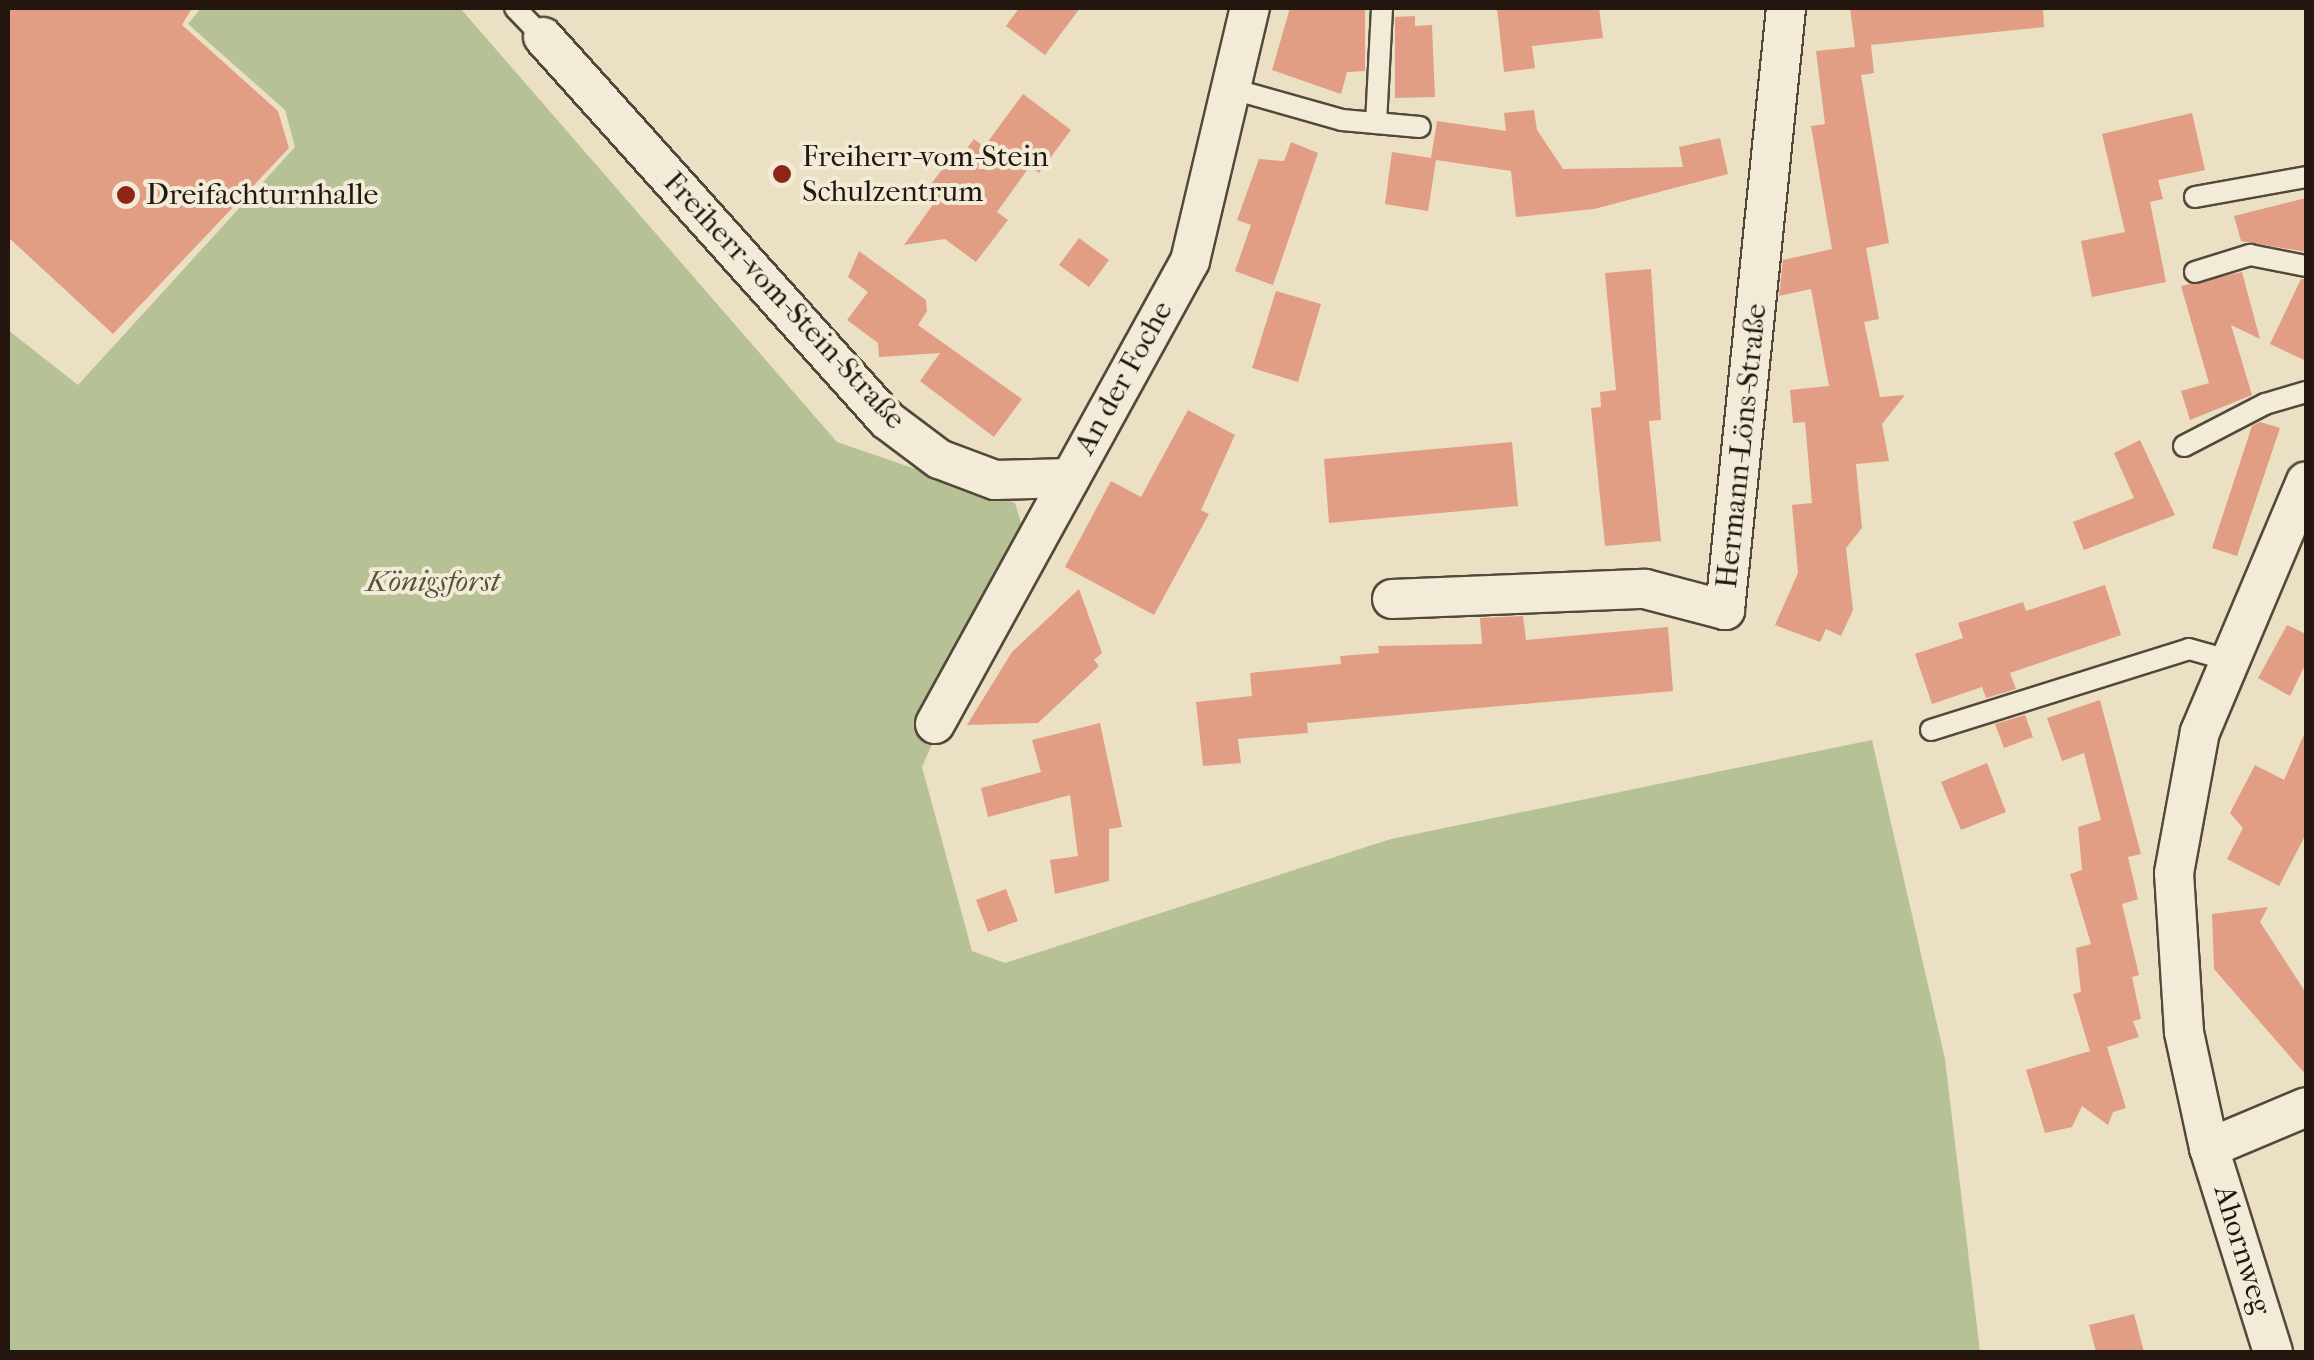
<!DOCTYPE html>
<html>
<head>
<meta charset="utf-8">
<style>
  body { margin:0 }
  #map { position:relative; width:2314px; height:1360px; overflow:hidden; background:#ebe0c3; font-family:"IM FELL French Canon",serif }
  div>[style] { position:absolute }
  .green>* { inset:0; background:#b6c295 }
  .building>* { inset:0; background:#e19e84 }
  .roads { filter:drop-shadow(2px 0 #54483c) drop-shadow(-2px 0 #54483c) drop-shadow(0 2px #54483c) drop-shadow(0 -2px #54483c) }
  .lane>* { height:20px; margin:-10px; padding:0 10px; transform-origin:10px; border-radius:10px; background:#f2ebd8 }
  .street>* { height:38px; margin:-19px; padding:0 19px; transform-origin:19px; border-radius:19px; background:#f2ebd8 }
  .dots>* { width:28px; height:28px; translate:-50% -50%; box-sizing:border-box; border:5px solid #f2ebd8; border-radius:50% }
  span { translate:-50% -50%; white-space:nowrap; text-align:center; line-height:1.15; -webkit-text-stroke:8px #f2ebd8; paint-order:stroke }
  .poi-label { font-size:30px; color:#22160f }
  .left { translate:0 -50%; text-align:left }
  .street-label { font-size:30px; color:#22160f }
  .park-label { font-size:30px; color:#56523e; font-style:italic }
  .frame { position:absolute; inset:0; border:10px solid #22160f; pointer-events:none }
</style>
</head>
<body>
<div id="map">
  <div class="green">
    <div style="clip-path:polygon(201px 8px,460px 8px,837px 442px,1015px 503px,1024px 533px,922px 767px,972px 951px,1005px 963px,1391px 839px,1872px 740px,1945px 1059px,1980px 1352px,8px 1352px,8px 330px,78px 385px,295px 147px,285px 110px,188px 24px)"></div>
  </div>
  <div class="building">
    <div style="clip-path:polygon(8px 8px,192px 8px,182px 25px,278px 111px,289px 148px,113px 334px,8px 237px)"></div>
    <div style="clip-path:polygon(1019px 8px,1080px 8px,1045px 55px,1006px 26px)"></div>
    <div style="clip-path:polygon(1290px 8px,1365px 8px,1365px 71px,1347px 72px,1341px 94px,1272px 70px)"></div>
    <div style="clip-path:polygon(1497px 8px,1599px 8px,1603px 38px,1532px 46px,1535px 68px,1504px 72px)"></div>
    <div style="clip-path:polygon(1850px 8px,2043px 8px,2044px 27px,1871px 45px,1874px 73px,1861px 75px,1889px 243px,1866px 248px,1879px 319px,1864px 322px,1880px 397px,1905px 395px,1882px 424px,1889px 461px,1856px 464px,1862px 528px,1846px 548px,1853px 610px,1841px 636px,1826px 629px,1820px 642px,1775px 625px,1798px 573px,1792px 505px,1812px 503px,1805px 422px,1793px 423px,1790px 390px,1829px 386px,1811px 289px,1779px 296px,1783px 260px,1832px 249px,1811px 126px,1825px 124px,1816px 51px,1855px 47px)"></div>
    <div style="clip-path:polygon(1415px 16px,1415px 26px,1432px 25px,1435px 97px,1395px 98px,1395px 17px)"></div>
    <div style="clip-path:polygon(1023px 94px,1071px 130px,1039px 173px,1030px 166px,997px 212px,1008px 220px,976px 262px,945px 239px,904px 245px,937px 199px,926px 191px,949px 160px,955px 164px,974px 139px,984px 147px)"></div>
    <div style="clip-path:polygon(1534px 110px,1537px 130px,1563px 169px,1683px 167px,1679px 147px,1720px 138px,1728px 174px,1594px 209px,1516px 217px,1511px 171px,1436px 160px,1428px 211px,1385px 204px,1392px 152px,1431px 158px,1437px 121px,1506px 131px,1504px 113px)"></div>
    <div style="clip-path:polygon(2192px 113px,2205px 170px,2158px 180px,2163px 199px,2150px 202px,2166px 282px,2092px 297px,2081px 241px,2125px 232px,2102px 134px)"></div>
    <div style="clip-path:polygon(1291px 142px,1318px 153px,1273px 285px,1235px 271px,1251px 225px,1237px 220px,1259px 159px,1284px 161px)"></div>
    <div style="clip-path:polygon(2306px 198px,2306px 252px,2241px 241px,2234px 216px)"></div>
    <div style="clip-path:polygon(1079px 238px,1109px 260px,1089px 287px,1059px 265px)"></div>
    <div style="clip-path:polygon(859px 251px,926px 300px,927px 311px,918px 325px,1022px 399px,994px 437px,920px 381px,940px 353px,879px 357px,878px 343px,847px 320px,868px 292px,848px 277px)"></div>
    <div style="clip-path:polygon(1651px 269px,1661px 420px,1649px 421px,1661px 541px,1605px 546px,1591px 408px,1601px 407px,1600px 392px,1616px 390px,1605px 273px)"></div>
    <div style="clip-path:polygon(2242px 272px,2260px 339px,2231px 325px,2252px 395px,2190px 420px,2181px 391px,2209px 383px,2181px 286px)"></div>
    <div style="clip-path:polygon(2301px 279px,2306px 279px,2306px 361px,2270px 344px)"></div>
    <div style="clip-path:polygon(1276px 291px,1321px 304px,1298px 382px,1252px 368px)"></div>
    <div style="clip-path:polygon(1188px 410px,1235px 435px,1201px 510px,1209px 514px,1154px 615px,1065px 567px,1111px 481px,1141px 497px)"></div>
    <div style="clip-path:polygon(2260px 422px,2280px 428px,2237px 556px,2212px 548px,2252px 426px)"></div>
    <div style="clip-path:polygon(2140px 440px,2175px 515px,2084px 550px,2073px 522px,2134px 498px,2114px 453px)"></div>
    <div style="clip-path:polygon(1512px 442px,1518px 506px,1329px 523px,1324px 459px)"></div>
    <div style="clip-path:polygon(2105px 585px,2121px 635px,2010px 673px,2016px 689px,1986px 698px,1982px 687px,1932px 704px,1915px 654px,1963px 638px,1958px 623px,2023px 602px,2026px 611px)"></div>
    <div style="clip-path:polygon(1079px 589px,1102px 653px,1094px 660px,1099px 666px,1038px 723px,967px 725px,1012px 652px)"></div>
    <div style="clip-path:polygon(1523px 616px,1526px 640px,1668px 627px,1673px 691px,1307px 723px,1308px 733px,1238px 739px,1241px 763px,1203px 766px,1196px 702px,1252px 696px,1250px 673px,1341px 664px,1340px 656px,1379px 653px,1378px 646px,1482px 644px,1480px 618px)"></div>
    <div style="clip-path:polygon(2287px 625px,2306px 634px,2306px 663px,2290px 696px,2258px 678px)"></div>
    <div style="clip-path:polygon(2100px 700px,2141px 854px,2128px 857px,2138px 899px,2122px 904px,2139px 975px,2132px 977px,2141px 1019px,2133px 1021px,2139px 1037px,2107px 1047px,2126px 1108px,2113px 1112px,2108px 1125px,2082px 1106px,2072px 1127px,2045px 1133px,2026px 1070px,2090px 1051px,2073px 994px,2081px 992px,2076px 948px,2091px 944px,2070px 874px,2082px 870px,2078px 827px,2101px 820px,2084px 753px,2062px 761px,2047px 718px)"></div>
    <div style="clip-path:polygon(2025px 715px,2033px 737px,2004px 748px,1995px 724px)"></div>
    <div style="clip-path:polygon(1100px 723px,1122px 827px,1109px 829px,1109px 881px,1055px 894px,1050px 860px,1078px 856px,1070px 795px,988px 817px,981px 788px,1041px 772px,1032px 740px)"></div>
    <div style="clip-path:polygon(2306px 730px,2306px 834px,2279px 886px,2227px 859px,2243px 828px,2230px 813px,2255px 765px,2284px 780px)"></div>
    <div style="clip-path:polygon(1987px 763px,2006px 812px,1961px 830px,1941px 782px)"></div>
    <div style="clip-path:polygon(1006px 889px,1018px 921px,988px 932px,976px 900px)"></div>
    <div style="clip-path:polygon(2268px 907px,2260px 922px,2306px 993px,2306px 1075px,2214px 969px,2212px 914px)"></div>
    <div style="clip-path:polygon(2134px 1314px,2144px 1352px,2096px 1352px,2089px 1325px)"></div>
  </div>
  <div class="roads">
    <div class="lane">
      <div style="left:515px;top:8px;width:40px;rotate:46deg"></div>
      <div style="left:1229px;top:88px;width:117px;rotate:15.8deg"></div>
      <div style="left:1342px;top:120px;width:78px;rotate:5.1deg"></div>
      <div style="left:1376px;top:123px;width:114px;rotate:-87deg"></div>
      <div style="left:2195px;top:197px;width:113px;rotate:-10.2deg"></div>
      <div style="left:2195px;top:272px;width:58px;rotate:-17.2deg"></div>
      <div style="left:2250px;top:255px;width:57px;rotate:11.1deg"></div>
      <div style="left:2184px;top:446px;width:91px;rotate:-27.4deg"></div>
      <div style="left:2265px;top:404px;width:43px;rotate:-16.3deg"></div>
      <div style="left:1931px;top:730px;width:270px;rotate:-17.4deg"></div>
      <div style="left:2189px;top:649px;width:41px;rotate:15.8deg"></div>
    </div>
    <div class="street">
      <div style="left:543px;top:37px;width:515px;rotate:48.07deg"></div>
      <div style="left:887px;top:420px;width:65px;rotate:36.9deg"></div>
      <div style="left:939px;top:459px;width:60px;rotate:20.6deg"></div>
      <div style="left:995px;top:480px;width:75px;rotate:-1.5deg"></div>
      <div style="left:1392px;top:599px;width:253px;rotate:-2.3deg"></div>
      <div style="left:1645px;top:589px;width:83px;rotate:14.7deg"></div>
      <div style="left:1725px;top:610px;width:605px;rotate:-84.21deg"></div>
      <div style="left:935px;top:724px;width:529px;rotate:-61.16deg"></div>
      <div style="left:1190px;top:261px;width:260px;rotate:-76.7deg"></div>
      <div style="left:2209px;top:1148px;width:105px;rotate:-22.9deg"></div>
      <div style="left:2273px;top:1352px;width:214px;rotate:-107.4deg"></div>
      <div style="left:2209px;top:1148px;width:119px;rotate:-102.2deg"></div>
      <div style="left:2184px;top:1032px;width:159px;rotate:-93.6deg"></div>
      <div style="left:2174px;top:873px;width:143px;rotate:-79.6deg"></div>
      <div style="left:2200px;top:732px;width:272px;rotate:-67.1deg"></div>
    </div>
  </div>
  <div class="dots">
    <div style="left:782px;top:174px;background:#8f2418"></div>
    <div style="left:126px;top:195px;background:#8f2418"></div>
  </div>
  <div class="poi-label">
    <span class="left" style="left:802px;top:174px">Freiherr-vom-Stein<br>Schulzentrum</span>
    <span class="left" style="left:146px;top:195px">Dreifachturnhalle</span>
  </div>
  <div class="street-label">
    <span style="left:784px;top:301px;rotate:47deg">Freiherr-vom-Stein-Straße</span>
    <span style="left:1124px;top:378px;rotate:-61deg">An der Foche</span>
    <span style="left:1742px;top:446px;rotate:-84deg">Hermann-Löns-Straße</span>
    <span style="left:2242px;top:1250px;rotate:73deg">Ahornweg</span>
  </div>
  <div class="park-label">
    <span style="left:433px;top:582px">Königsforst</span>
  </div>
  <div class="frame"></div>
</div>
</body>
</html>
